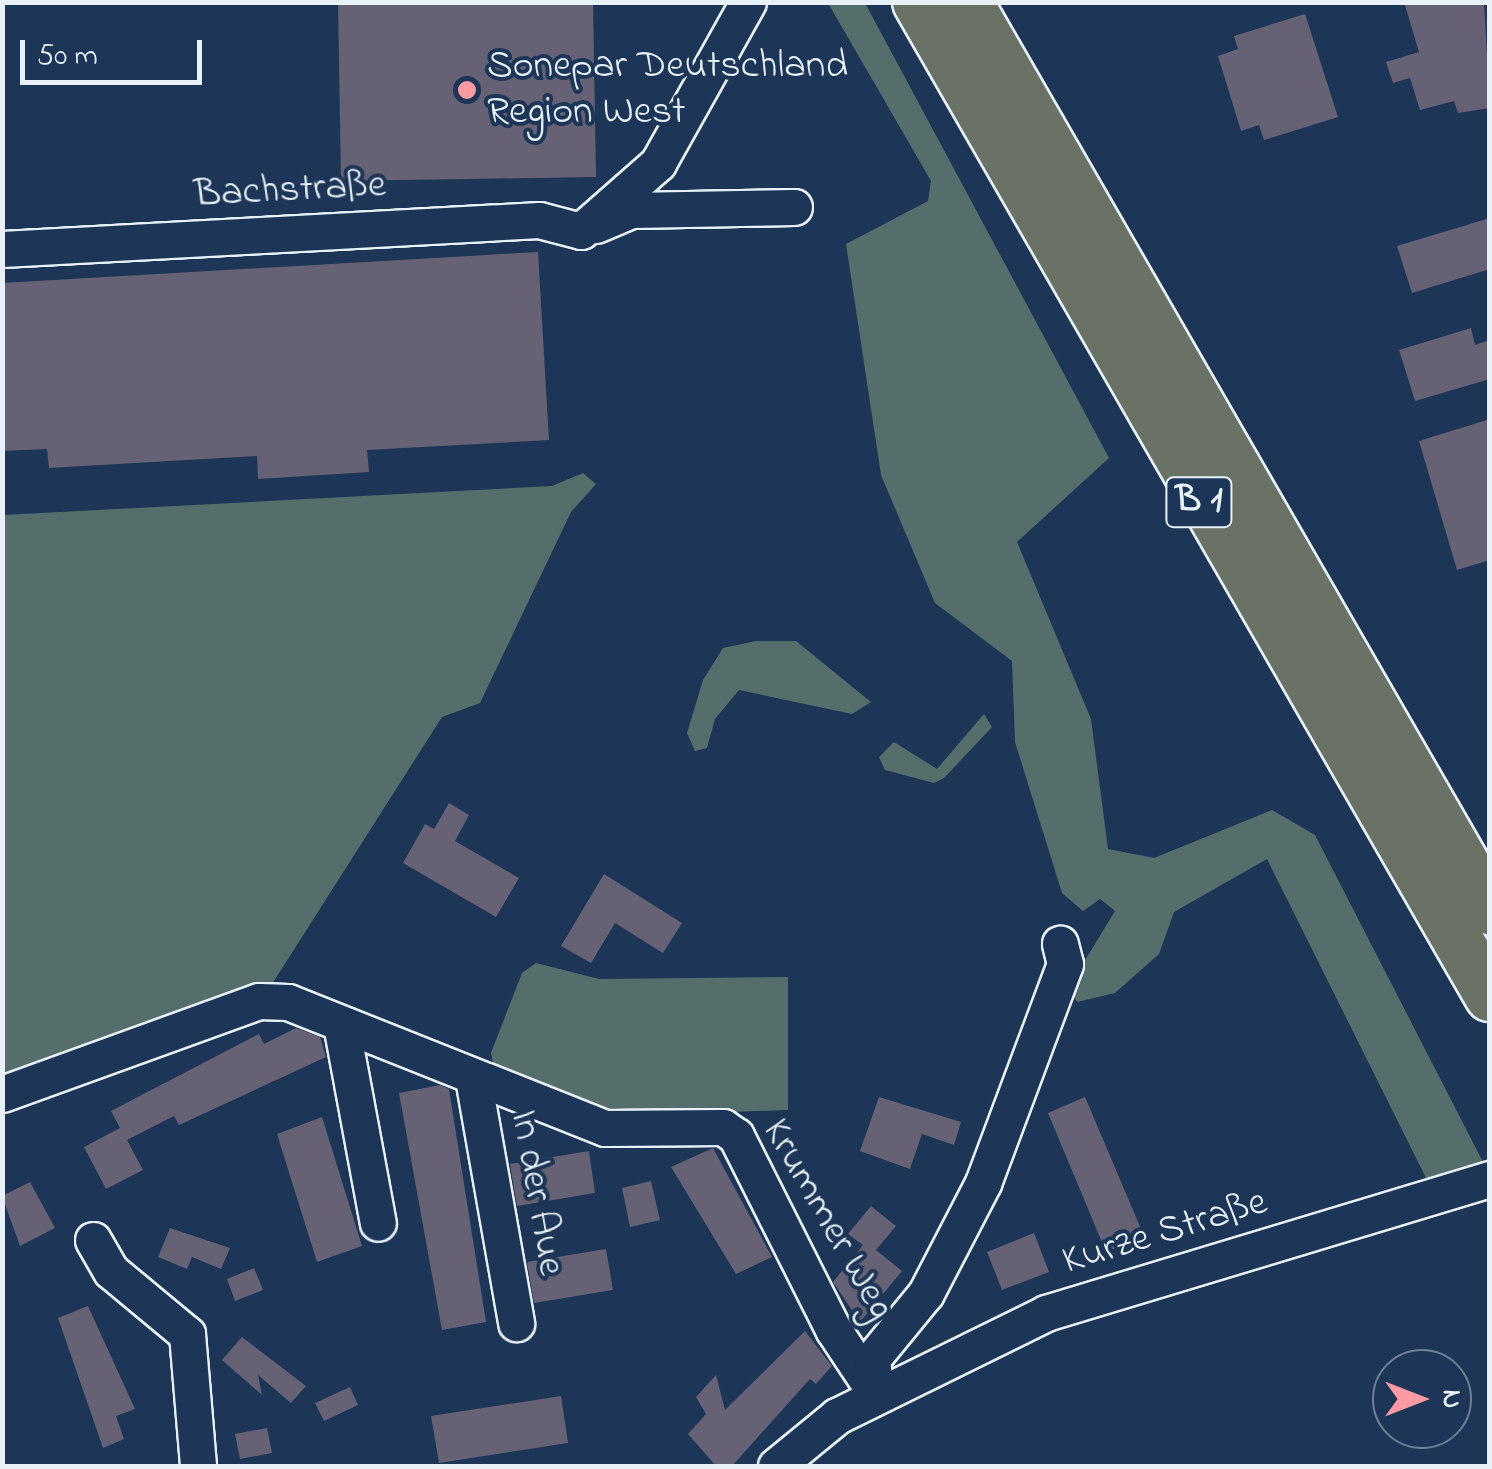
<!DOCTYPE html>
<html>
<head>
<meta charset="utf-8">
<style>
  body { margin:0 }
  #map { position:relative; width:1492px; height:1469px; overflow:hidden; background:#1d3557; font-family:"Indie Flower",sans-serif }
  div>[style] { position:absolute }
  .green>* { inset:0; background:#556e6c }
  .building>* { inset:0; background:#666175 }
  .roads { filter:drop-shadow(2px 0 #e8f1f8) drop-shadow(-2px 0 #e8f1f8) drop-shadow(0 2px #e8f1f8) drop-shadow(0 -2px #e8f1f8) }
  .minor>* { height:35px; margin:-17.5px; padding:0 17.5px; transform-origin:17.5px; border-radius:17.5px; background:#1d3557 }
  .highway>* { height:50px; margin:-25px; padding:0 25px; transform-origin:25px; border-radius:25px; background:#6a7165 }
  .dots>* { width:28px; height:28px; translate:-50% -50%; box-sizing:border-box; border:5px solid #1d3557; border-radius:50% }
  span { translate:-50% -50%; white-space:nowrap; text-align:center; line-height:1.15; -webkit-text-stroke:8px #1d3557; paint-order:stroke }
  .shield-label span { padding:2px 8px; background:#1d3557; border:2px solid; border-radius:8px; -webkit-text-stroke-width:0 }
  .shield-label { font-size:38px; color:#e8f1f8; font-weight:700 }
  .poi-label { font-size:40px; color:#e8f1f8 }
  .left { translate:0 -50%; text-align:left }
  .street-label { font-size:40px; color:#e8f1f8 }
  .frame { position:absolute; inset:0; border:5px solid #e8f1f8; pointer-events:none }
  .north { position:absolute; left:1372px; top:1349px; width:100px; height:100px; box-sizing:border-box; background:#1d3557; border:2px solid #6e8097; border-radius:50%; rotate:90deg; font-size:28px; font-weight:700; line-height:40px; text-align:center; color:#e8f1f8 }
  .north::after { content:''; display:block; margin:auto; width:35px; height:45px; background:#ff9aa2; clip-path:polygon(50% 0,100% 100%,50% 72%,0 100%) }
  .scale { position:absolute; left:20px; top:40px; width:182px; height:45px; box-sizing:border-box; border:5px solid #e8f1f8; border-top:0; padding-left:12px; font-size:30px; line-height:35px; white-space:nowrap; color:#e8f1f8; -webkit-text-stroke:8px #1d3557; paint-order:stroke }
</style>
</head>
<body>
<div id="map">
  <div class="green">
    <div style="clip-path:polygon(828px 3px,865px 3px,1109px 458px,1017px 542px,1091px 719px,1108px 849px,1154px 858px,1272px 810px,1315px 835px,1483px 1162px,1426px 1178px,1267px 859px,1174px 912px,1159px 954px,1115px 993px,1077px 1002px,1068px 988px,1115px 911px,1100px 899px,1083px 911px,1062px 893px,1015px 742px,1012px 661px,935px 603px,881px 475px,846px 244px,928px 201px,931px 181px)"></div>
    <div style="clip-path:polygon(583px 473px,596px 484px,571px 512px,480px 703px,442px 717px,267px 992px,3px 1085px,3px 515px,552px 486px)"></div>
    <div style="clip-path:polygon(756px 641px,796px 641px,871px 702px,852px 714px,739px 690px,715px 719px,707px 748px,695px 751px,687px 733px,703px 680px,723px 648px)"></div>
    <div style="clip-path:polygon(984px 714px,992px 727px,944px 778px,934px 783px,885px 770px,879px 757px,894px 742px,937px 769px)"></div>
    <div style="clip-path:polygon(536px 963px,599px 979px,788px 977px,788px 1110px,623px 1116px,495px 1073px,491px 1053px,522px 973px)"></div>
  </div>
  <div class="building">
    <div style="clip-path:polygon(338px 2px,593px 2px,596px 177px,341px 181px)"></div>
    <div style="clip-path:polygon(1404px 2px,1484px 2px,1490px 108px,1458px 113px,1454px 101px,1420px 110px,1410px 78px,1393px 83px,1386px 62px,1419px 52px)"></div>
    <div style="clip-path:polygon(1305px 14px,1338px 117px,1264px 140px,1259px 125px,1241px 131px,1218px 56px,1238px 49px,1234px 36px)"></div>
    <div style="clip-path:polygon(1490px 218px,1490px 269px,1412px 293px,1397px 246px)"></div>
    <div style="clip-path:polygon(538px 252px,549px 440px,367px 450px,369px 472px,258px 479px,257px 456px,49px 468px,47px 449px,2px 451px,2px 283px)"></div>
    <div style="clip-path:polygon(1471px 328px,1475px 345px,1490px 340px,1490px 379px,1415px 401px,1399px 350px)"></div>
    <div style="clip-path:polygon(1490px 419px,1490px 560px,1457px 570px,1419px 441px)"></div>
    <div style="clip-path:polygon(449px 803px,469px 815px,455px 841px,519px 878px,496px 917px,403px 863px,425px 824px,434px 829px)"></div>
    <div style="clip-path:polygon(604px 874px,682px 923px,663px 953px,615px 923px,591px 963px,561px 946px)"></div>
    <div style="clip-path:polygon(296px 1028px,320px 1037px,326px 1057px,179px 1125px,174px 1116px,127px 1140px,143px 1170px,106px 1189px,84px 1147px,120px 1128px,111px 1111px,259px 1034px,264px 1044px)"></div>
    <div style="clip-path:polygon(440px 1085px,449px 1089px,486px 1322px,442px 1330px,399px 1093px)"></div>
    <div style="clip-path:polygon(879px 1097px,961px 1122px,954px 1145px,922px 1134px,910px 1169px,860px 1151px)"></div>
    <div style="clip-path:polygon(1085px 1097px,1144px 1236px,1106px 1252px,1048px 1113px)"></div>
    <div style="clip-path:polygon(322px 1117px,362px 1246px,317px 1262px,277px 1134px)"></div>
    <div style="clip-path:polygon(713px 1148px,772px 1257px,736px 1274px,671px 1167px)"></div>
    <div style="clip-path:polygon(589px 1151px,595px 1193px,517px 1206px,510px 1164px)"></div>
    <div style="clip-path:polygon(651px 1181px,660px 1220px,630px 1227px,622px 1188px)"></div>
    <div style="clip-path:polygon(30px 1182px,55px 1228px,20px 1246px,2px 1196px)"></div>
    <div style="clip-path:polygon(871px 1206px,896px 1226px,876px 1250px,902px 1271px,860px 1322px,833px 1282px,863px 1245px,848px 1234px)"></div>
    <div style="clip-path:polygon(170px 1228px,230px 1248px,221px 1269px,192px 1257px,187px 1269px,158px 1257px)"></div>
    <div style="clip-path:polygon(1034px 1233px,1049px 1272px,1002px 1290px,987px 1252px)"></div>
    <div style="clip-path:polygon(606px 1249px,613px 1290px,534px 1303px,527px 1262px)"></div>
    <div style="clip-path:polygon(254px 1268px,263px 1290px,235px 1301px,227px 1279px)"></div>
    <div style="clip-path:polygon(88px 1306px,135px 1409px,116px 1416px,124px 1439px,103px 1448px,58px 1318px)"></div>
    <div style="clip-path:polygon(805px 1331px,832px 1366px,816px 1384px,810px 1379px,732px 1466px,716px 1466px,688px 1434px,706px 1414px,696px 1397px,716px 1375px,725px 1410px)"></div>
    <div style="clip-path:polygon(242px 1337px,306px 1386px,291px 1403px,258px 1375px,262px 1395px,222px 1360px)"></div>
    <div style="clip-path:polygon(350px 1387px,358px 1405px,324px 1421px,315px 1403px)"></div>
    <div style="clip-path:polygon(561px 1396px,568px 1443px,439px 1463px,431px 1416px)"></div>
    <div style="clip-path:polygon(267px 1428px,272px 1453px,240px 1459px,235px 1434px)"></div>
  </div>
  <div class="roads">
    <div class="minor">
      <div style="left:596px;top:225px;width:39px;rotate:-23deg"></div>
      <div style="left:632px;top:210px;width:162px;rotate:-1.1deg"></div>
      <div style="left:581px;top:231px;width:103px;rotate:-41.4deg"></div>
      <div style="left:658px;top:163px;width:184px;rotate:-60.8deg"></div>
      <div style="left:2px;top:249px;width:538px;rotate:-3.09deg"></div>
      <div style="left:539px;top:220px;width:43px;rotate:14.7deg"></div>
      <div style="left:341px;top:1024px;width:202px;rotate:79.5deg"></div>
      <div style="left:473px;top:1078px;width:249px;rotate:80deg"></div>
      <div style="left:2px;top:1094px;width:273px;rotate:-19.9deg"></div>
      <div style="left:259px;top:1001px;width:29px;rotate:2deg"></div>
      <div style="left:288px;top:1002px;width:341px;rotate:21.7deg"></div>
      <div style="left:605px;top:1128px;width:118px;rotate:-0.5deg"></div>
      <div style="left:723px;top:1127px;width:16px;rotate:35deg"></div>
      <div style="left:736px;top:1136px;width:216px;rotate:63.3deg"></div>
      <div style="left:833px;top:1329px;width:78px;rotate:56.5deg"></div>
      <div style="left:93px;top:1240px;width:36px;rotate:60deg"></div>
      <div style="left:111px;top:1271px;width:99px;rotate:39.7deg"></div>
      <div style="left:187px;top:1334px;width:132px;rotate:85.2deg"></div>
      <div style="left:876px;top:1393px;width:34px;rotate:-97deg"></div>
      <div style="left:872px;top:1359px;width:85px;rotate:-50.7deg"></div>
      <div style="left:926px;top:1293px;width:124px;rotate:-62.6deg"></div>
      <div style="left:983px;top:1183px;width:234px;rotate:-69.5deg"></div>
      <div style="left:1065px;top:964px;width:21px;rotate:-104deg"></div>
      <div style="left:776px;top:1466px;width:79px;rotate:-39.3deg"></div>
      <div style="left:837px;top:1416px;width:233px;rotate:-26.2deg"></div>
      <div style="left:1046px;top:1313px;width:464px;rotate:-16.8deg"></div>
    </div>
    <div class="highway">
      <div style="left:918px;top:2px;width:1147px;rotate:60.08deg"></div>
      <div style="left:967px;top:2px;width:1047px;rotate:60.03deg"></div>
    </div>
  </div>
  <div class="dots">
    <div style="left:467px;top:90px;background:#ff9aa2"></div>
  </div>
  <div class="shield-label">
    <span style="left:1199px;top:502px">B 1</span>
  </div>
  <div class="poi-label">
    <span class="left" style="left:487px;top:90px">Sonepar Deutschland<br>Region West</span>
  </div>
  <div class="street-label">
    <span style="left:290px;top:191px;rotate:-3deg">Bachstraße</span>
    <span style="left:536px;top:1193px;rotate:80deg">In der Aue</span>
    <span style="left:827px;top:1220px;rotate:60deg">Krummer Weg</span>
    <span style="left:1165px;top:1233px;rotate:-17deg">Kurze Straße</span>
  </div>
  <div class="frame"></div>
  <div class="north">N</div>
  <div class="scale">50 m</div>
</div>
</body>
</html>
